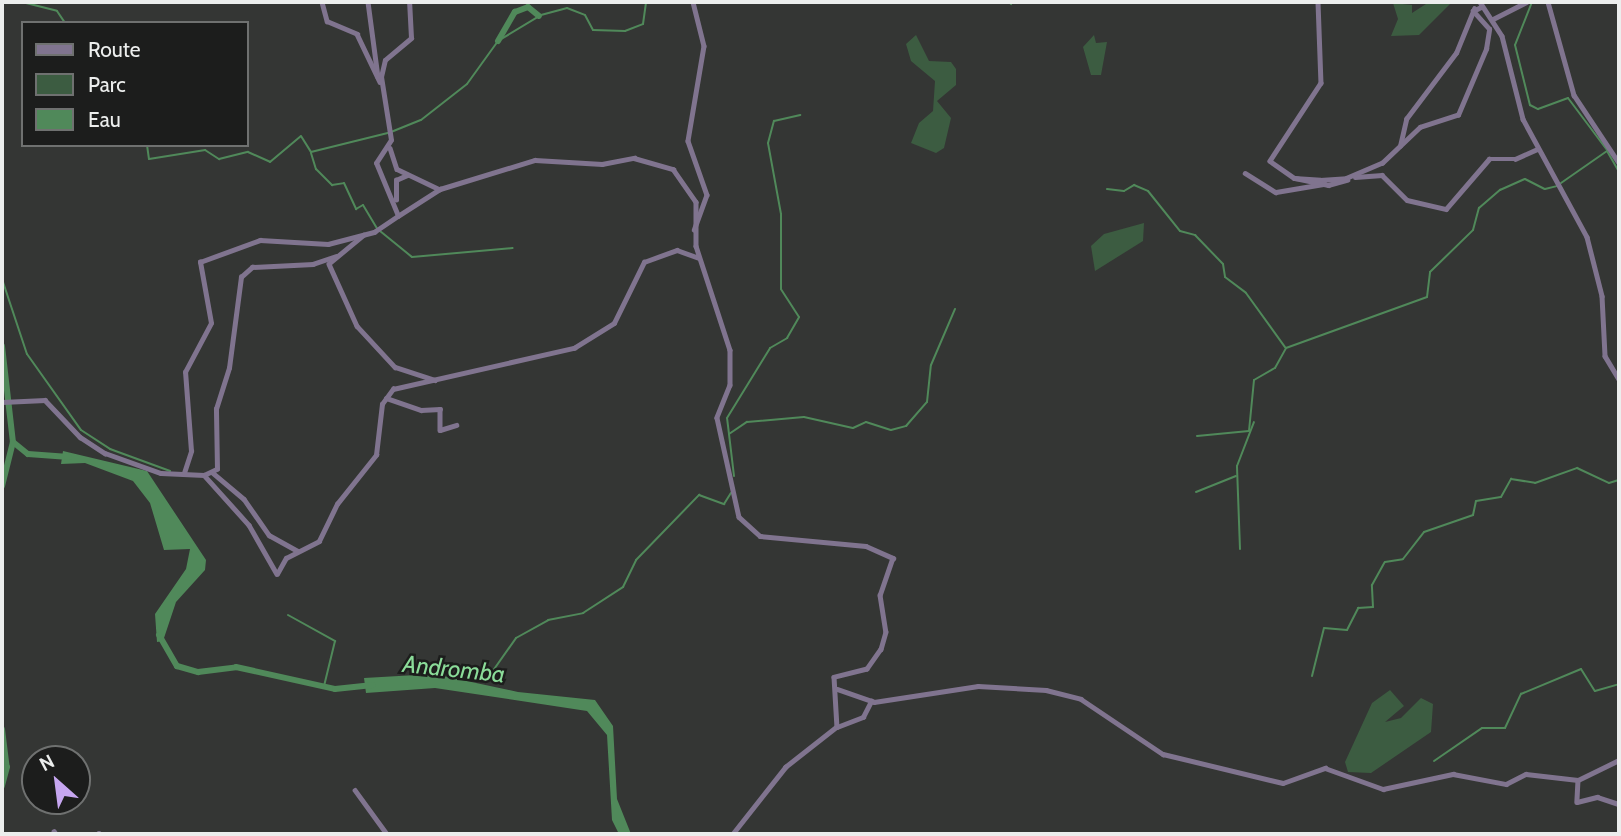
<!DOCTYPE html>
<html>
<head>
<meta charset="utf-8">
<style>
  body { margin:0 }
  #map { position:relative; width:1621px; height:836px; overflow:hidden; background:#343634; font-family:Cabin,sans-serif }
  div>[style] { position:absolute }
  .green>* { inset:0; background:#3c5c41 }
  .water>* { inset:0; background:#50895a }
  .stream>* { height:2px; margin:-1px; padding:0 1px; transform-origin:1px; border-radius:1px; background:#50895a }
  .river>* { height:6px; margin:-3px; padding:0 3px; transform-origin:3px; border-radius:3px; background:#50895a }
  .minor>* { height:4.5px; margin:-2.25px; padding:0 2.25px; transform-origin:2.25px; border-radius:2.25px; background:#80748f }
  span { translate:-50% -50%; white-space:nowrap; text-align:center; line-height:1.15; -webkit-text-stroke:5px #1c1d1c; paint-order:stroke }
  .water-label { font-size:24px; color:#8bdc99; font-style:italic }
  .frame { position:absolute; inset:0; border:4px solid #eceeed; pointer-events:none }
  .legend { position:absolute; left:21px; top:21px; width:228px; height:126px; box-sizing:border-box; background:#1c1d1c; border:2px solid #6f7170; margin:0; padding:9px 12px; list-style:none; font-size:21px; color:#eceeed }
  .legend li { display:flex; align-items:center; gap:14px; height:35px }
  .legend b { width:35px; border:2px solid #6f7170 }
  .north { position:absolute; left:21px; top:745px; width:70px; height:70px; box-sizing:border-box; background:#1c1d1c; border:2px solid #6f7170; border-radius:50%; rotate:332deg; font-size:19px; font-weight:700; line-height:28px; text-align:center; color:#eceeed }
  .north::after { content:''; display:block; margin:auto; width:24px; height:32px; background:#c6a6f0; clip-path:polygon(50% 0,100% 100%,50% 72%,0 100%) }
</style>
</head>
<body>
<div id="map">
  <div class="green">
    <div style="clip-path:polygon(1452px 2px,1419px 35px,1391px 36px,1398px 19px,1393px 3px,1412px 5px,1412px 13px,1426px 4px)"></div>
    <div style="clip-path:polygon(916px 35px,929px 61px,951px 62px,956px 69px,956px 85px,937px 101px,951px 118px,944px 148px,936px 153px,911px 143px,919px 123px,933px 111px,935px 81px,911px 61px,906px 44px)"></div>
    <div style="clip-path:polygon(1094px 35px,1096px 43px,1107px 42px,1101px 75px,1091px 75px,1083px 47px)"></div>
    <div style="clip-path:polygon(1144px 223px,1143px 241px,1095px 271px,1091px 246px,1104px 234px)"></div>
    <div style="clip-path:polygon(1390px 690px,1404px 706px,1385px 722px,1401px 718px,1421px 698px,1433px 704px,1431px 732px,1371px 773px,1348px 772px,1345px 762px,1372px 703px)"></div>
  </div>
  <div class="water">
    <div style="clip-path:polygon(63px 451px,147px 471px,206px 560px,205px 570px,176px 602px,163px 641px,157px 642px,155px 614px,186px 569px,190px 549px,164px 550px,150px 503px,133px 481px,85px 463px,61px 464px)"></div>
    <div style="clip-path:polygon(434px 674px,518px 692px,595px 700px,613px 726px,617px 799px,631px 834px,619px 834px,612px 820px,607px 735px,587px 711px,435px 688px,366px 693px,364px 678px)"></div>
  </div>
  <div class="stream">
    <div style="left:22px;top:2px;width:36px;rotate:14deg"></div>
    <div style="left:57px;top:11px;width:14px;rotate:56deg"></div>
    <div style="left:1009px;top:2px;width:3px;rotate:45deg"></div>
    <div style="left:1532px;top:2px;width:46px;rotate:111.6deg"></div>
    <div style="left:1515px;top:45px;width:62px;rotate:76deg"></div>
    <div style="left:1530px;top:105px;width:9px;rotate:27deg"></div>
    <div style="left:1538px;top:109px;width:32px;rotate:-20deg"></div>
    <div style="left:1568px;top:98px;width:65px;rotate:53.1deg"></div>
    <div style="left:391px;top:132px;width:32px;rotate:-22deg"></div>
    <div style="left:421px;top:120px;width:58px;rotate:-38deg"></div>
    <div style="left:467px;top:84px;width:53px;rotate:-54.2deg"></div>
    <div style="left:498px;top:41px;width:50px;rotate:-31.2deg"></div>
    <div style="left:541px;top:15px;width:27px;rotate:-15deg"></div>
    <div style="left:567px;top:8px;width:19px;rotate:21deg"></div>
    <div style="left:585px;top:15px;width:17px;rotate:62deg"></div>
    <div style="left:593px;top:30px;width:32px;rotate:2deg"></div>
    <div style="left:625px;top:31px;width:19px;rotate:-21deg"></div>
    <div style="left:643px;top:24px;width:22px;rotate:-82deg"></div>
    <div style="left:147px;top:145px;width:14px;rotate:82deg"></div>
    <div style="left:149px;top:159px;width:57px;rotate:-9.1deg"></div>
    <div style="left:205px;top:150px;width:17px;rotate:33deg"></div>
    <div style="left:219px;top:159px;width:30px;rotate:-14deg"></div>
    <div style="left:248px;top:152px;width:24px;rotate:24deg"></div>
    <div style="left:270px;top:162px;width:40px;rotate:-40deg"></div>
    <div style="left:301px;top:136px;width:19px;rotate:58deg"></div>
    <div style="left:311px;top:152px;width:79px;rotate:-13.9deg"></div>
    <div style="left:311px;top:153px;width:17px;rotate:73deg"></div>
    <div style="left:316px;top:169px;width:23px;rotate:45deg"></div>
    <div style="left:332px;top:185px;width:12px;rotate:-9deg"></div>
    <div style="left:344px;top:183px;width:29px;rotate:65deg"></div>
    <div style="left:356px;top:209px;width:8px;rotate:-30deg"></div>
    <div style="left:363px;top:205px;width:27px;rotate:59deg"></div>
    <div style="left:1561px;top:183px;width:56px;rotate:-34.8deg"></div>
    <div style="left:1607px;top:151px;width:24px;rotate:60deg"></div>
    <div style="left:1107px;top:189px;width:17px;rotate:7deg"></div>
    <div style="left:1124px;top:191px;width:12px;rotate:-31deg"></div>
    <div style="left:1134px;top:185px;width:15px;rotate:23deg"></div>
    <div style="left:1148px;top:191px;width:51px;rotate:51.3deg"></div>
    <div style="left:1180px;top:231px;width:16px;rotate:15deg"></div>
    <div style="left:1195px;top:235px;width:40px;rotate:46deg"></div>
    <div style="left:1223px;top:264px;width:13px;rotate:81deg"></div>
    <div style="left:1225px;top:277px;width:26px;rotate:37deg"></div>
    <div style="left:1246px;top:293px;width:67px;rotate:54.2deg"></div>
    <div style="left:380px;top:231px;width:41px;rotate:39.1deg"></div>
    <div style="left:412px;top:257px;width:101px;rotate:-5.1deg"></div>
    <div style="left:2px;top:279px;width:79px;rotate:71.6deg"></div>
    <div style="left:27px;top:354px;width:93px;rotate:54.6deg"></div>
    <div style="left:81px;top:430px;width:35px;rotate:33deg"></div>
    <div style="left:110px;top:449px;width:64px;rotate:20.1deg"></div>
    <div style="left:729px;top:434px;width:16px;rotate:-97deg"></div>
    <div style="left:727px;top:418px;width:82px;rotate:-58.4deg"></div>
    <div style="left:770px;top:348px;width:20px;rotate:-30deg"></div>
    <div style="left:787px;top:338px;width:24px;rotate:-60deg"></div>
    <div style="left:799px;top:317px;width:33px;rotate:-123deg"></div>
    <div style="left:781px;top:289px;width:75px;rotate:-90deg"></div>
    <div style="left:781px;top:214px;width:72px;rotate:-100.4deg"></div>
    <div style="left:768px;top:143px;width:23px;rotate:-75deg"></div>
    <div style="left:774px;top:121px;width:27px;rotate:-13deg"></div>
    <div style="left:1197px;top:436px;width:52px;rotate:-5.5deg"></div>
    <div style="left:1249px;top:431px;width:51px;rotate:-84.4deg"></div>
    <div style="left:1254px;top:380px;width:24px;rotate:-30deg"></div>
    <div style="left:1275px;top:368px;width:23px;rotate:-61deg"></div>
    <div style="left:1286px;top:348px;width:150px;rotate:-19.9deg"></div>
    <div style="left:1427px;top:297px;width:25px;rotate:-83deg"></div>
    <div style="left:1430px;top:272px;width:60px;rotate:-44.3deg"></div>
    <div style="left:1473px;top:230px;width:23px;rotate:-75deg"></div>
    <div style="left:1479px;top:208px;width:28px;rotate:-41deg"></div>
    <div style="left:1500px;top:190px;width:27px;rotate:-24deg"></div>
    <div style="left:1525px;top:179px;width:22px;rotate:27deg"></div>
    <div style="left:1545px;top:189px;width:12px;rotate:-14deg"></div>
    <div style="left:734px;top:476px;width:42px;rotate:-96.8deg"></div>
    <div style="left:729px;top:434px;width:22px;rotate:-34deg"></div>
    <div style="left:747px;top:422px;width:57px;rotate:-5deg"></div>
    <div style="left:804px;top:417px;width:50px;rotate:12.7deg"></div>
    <div style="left:853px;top:428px;width:14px;rotate:-25deg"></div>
    <div style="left:866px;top:422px;width:26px;rotate:18deg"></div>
    <div style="left:891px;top:430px;width:16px;rotate:-15deg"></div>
    <div style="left:906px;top:426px;width:32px;rotate:-49deg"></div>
    <div style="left:927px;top:402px;width:37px;rotate:-84deg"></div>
    <div style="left:931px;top:365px;width:61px;rotate:-66.8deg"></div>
    <div style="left:1196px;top:492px;width:43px;rotate:-21.8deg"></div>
    <div style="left:1240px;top:549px;width:83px;rotate:-92.1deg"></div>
    <div style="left:1237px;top:466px;width:47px;rotate:-68.9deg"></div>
    <div style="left:288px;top:615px;width:54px;rotate:29deg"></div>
    <div style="left:335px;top:641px;width:46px;rotate:103.7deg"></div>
    <div style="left:1312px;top:676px;width:49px;rotate:-76deg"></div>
    <div style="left:1324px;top:628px;width:23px;rotate:5deg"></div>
    <div style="left:1347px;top:630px;width:25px;rotate:-63deg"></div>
    <div style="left:1358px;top:608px;width:15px;rotate:-4deg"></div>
    <div style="left:1373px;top:607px;width:22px;rotate:-93deg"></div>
    <div style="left:1372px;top:585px;width:26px;rotate:-61deg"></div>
    <div style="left:1385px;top:562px;width:18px;rotate:-9deg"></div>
    <div style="left:1403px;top:559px;width:34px;rotate:-52deg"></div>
    <div style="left:1424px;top:532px;width:52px;rotate:-19.1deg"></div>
    <div style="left:1473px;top:515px;width:14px;rotate:-78deg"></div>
    <div style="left:1476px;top:501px;width:25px;rotate:-9deg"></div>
    <div style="left:1501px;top:497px;width:21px;rotate:-61deg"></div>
    <div style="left:1511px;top:479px;width:24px;rotate:9deg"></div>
    <div style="left:1535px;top:483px;width:45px;rotate:-19.7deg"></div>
    <div style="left:1577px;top:468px;width:35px;rotate:25deg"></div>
    <div style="left:1609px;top:483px;width:10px;rotate:-17deg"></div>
    <div style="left:485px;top:682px;width:54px;rotate:-54.8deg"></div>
    <div style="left:516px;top:638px;width:37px;rotate:-29deg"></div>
    <div style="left:548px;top:620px;width:36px;rotate:-11deg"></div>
    <div style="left:583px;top:613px;width:48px;rotate:-33deg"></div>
    <div style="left:623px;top:587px;width:30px;rotate:-64deg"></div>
    <div style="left:636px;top:560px;width:91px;rotate:-45.9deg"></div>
    <div style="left:699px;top:495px;width:27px;rotate:20deg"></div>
    <div style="left:724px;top:504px;width:13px;rotate:-58deg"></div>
    <div style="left:1434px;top:761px;width:58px;rotate:-34.5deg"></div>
    <div style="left:1482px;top:728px;width:23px"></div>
    <div style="left:1505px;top:728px;width:38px;rotate:-65deg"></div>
    <div style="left:1521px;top:694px;width:65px;rotate:-22.6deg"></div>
    <div style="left:1581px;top:669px;width:26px;rotate:58deg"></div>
    <div style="left:1595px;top:691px;width:25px;rotate:-16deg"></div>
  </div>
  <div class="river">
    <div style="left:498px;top:41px;width:34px;rotate:-60deg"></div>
    <div style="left:515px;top:12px;width:14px;rotate:-21deg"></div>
    <div style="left:528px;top:7px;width:14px;rotate:39deg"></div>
    <div style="left:2px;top:346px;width:97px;rotate:83.5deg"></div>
    <div style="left:13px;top:442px;width:19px;rotate:39deg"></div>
    <div style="left:28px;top:454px;width:41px;rotate:4.2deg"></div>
    <div style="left:2px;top:486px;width:45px;rotate:-76deg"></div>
    <div style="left:159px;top:635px;width:36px;rotate:60deg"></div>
    <div style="left:177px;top:666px;width:22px;rotate:16deg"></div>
    <div style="left:198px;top:672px;width:38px;rotate:-7deg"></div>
    <div style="left:236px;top:667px;width:101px;rotate:12.5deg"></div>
    <div style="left:335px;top:689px;width:38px;rotate:-6deg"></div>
    <div style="left:2px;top:729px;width:38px;rotate:83deg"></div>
    <div style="left:7px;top:767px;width:20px;rotate:105deg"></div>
  </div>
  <div class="minor">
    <div style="left:322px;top:2px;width:20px;rotate:75deg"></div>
    <div style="left:327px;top:21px;width:33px;rotate:23deg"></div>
    <div style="left:357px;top:34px;width:53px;rotate:64.4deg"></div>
    <div style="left:368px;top:2px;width:76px;rotate:82.4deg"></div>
    <div style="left:693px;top:2px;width:45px;rotate:76deg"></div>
    <div style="left:704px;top:46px;width:96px;rotate:99.6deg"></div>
    <div style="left:688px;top:141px;width:57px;rotate:70.6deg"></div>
    <div style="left:707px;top:195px;width:37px;rotate:110deg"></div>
    <div style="left:1318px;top:2px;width:81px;rotate:87.9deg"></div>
    <div style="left:1321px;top:83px;width:93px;rotate:123.2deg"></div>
    <div style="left:1270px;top:161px;width:29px;rotate:35deg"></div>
    <div style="left:1294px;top:178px;width:26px;rotate:4deg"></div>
    <div style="left:1320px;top:180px;width:26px;rotate:-4deg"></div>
    <div style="left:1346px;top:178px;width:39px;rotate:-23deg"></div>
    <div style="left:1382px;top:163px;width:52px;rotate:-43.5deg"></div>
    <div style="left:1420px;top:127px;width:40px;rotate:-18deg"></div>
    <div style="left:1458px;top:115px;width:72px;rotate:-67deg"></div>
    <div style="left:1486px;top:49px;width:20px;rotate:-81deg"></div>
    <div style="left:1489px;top:29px;width:24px;rotate:-132deg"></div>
    <div style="left:1473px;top:11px;width:9px;rotate:-27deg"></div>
    <div style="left:1480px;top:2px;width:40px;rotate:57.1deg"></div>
    <div style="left:1502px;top:36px;width:86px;rotate:75.8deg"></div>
    <div style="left:1523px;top:119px;width:134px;rotate:61.5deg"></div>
    <div style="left:1587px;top:237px;width:61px;rotate:75.7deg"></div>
    <div style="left:1602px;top:296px;width:60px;rotate:87.1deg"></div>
    <div style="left:1605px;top:356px;width:27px;rotate:59deg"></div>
    <div style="left:1548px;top:2px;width:97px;rotate:74.4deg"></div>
    <div style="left:1574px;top:95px;width:82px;rotate:56.5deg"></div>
    <div style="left:1493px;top:19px;width:37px;rotate:-27deg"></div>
    <div style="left:1400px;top:146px;width:28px;rotate:-77deg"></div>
    <div style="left:1406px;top:119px;width:83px;rotate:-52.9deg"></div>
    <div style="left:1456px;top:53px;width:48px;rotate:-67.8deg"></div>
    <div style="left:390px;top:148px;width:22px;rotate:72deg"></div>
    <div style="left:397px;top:169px;width:47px;rotate:25.5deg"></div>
    <div style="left:1245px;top:173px;width:36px;rotate:32deg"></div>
    <div style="left:1276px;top:192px;width:49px;rotate:-9.5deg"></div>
    <div style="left:1355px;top:177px;width:27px;rotate:-4deg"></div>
    <div style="left:1382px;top:175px;width:35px;rotate:45deg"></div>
    <div style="left:1407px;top:200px;width:40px;rotate:13deg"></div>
    <div style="left:1446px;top:209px;width:66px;rotate:-49.3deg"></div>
    <div style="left:1489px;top:159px;width:26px"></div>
    <div style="left:1515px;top:159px;width:24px;rotate:-24deg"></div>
    <div style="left:1295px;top:178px;width:34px;rotate:12deg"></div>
    <div style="left:1328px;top:185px;width:20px;rotate:-15deg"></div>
    <div style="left:396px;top:200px;width:20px;rotate:-90deg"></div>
    <div style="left:396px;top:180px;width:12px;rotate:-24deg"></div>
    <div style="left:398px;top:216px;width:50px;rotate:-32.7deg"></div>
    <div style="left:440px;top:189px;width:99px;rotate:-17deg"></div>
    <div style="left:535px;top:160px;width:67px;rotate:3.4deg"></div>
    <div style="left:602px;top:164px;width:33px;rotate:-11deg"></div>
    <div style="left:634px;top:158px;width:41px;rotate:15.8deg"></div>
    <div style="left:673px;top:169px;width:40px;rotate:55.1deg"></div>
    <div style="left:696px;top:202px;width:44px;rotate:90deg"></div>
    <div style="left:696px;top:246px;width:109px;rotate:71.9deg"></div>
    <div style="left:730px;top:350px;width:35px;rotate:90deg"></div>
    <div style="left:730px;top:385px;width:35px;rotate:112deg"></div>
    <div style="left:717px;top:418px;width:101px;rotate:77.5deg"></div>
    <div style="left:739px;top:517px;width:28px;rotate:42deg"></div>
    <div style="left:760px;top:536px;width:106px;rotate:5.4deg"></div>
    <div style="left:866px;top:546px;width:30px;rotate:24deg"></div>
    <div style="left:893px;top:558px;width:39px;rotate:109deg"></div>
    <div style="left:880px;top:595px;width:37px;rotate:81deg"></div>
    <div style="left:886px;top:632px;width:18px;rotate:106deg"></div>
    <div style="left:881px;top:649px;width:24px;rotate:125deg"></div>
    <div style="left:867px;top:669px;width:34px;rotate:166deg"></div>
    <div style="left:834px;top:677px;width:50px;rotate:86.6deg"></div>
    <div style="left:837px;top:727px;width:65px;rotate:141.9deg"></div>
    <div style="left:786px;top:767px;width:85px;rotate:128.3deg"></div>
    <div style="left:364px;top:235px;width:45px;rotate:140.4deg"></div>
    <div style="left:329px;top:264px;width:68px;rotate:65.7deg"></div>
    <div style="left:357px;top:326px;width:56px;rotate:47.2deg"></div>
    <div style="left:395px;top:367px;width:42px;rotate:18deg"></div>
    <div style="left:386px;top:398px;width:37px;rotate:19deg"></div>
    <div style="left:421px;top:410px;width:19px;rotate:-3deg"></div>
    <div style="left:440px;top:409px;width:21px;rotate:90deg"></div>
    <div style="left:440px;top:430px;width:17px;rotate:-17deg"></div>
    <div style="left:2px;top:402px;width:43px;rotate:-2.7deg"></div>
    <div style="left:45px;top:400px;width:51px;rotate:46.6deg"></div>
    <div style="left:80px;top:437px;width:30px;rotate:33deg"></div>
    <div style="left:105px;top:453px;width:59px;rotate:19.7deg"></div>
    <div style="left:161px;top:473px;width:43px;rotate:2.7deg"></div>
    <div style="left:204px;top:475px;width:67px;rotate:48deg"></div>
    <div style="left:249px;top:525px;width:56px;rotate:60.3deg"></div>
    <div style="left:277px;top:574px;width:18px;rotate:-61deg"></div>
    <div style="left:286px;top:558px;width:37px;rotate:-27deg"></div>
    <div style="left:319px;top:541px;width:41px;rotate:-64.1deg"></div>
    <div style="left:337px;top:504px;width:63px;rotate:-51.5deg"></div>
    <div style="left:376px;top:455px;width:51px;rotate:-83.3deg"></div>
    <div style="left:382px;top:404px;width:19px;rotate:-54deg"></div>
    <div style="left:393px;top:389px;width:186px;rotate:-12.8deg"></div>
    <div style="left:574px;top:348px;width:47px;rotate:-32deg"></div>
    <div style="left:614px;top:323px;width:68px;rotate:-63.8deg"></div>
    <div style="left:644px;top:262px;width:35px;rotate:-20deg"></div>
    <div style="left:677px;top:250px;width:23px;rotate:20deg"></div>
    <div style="left:184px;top:473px;width:23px;rotate:-72deg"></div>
    <div style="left:191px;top:451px;width:79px;rotate:-94.3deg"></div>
    <div style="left:185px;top:372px;width:55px;rotate:-62deg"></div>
    <div style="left:211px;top:323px;width:62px;rotate:-100.2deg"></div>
    <div style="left:200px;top:262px;width:64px;rotate:-20.1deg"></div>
    <div style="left:260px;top:240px;width:68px;rotate:3.4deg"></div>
    <div style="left:328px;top:244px;width:48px;rotate:-14.6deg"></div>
    <div style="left:374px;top:232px;width:29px;rotate:-34deg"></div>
    <div style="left:398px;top:216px;width:57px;rotate:-112.5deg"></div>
    <div style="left:376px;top:163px;width:27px;rotate:-57deg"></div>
    <div style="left:391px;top:140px;width:64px;rotate:-99deg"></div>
    <div style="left:381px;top:77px;width:17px;rotate:-77deg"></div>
    <div style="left:385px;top:60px;width:34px;rotate:-40deg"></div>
    <div style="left:411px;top:38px;width:36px;rotate:-93deg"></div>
    <div style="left:213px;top:473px;width:40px;rotate:40deg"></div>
    <div style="left:244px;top:499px;width:44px;rotate:55.2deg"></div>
    <div style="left:269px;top:535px;width:33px;rotate:29deg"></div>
    <div style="left:204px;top:475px;width:14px;rotate:-25deg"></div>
    <div style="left:217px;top:469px;width:60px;rotate:-91deg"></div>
    <div style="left:216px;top:409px;width:43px;rotate:-72.4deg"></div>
    <div style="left:229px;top:368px;width:92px;rotate:-82.5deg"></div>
    <div style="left:241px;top:277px;width:15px;rotate:-42deg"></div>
    <div style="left:252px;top:267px;width:61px;rotate:-2.8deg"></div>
    <div style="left:313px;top:264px;width:24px;rotate:-19deg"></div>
    <div style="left:837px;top:689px;width:39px;rotate:19deg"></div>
    <div style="left:874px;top:702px;width:105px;rotate:-8.7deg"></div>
    <div style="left:978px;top:686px;width:68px;rotate:3.4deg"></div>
    <div style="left:1046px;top:690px;width:36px;rotate:14deg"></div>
    <div style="left:1081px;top:699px;width:99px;rotate:33.9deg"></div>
    <div style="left:1163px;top:754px;width:123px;rotate:13.6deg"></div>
    <div style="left:1283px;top:783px;width:45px;rotate:-19.7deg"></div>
    <div style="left:1325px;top:768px;width:62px;rotate:19.9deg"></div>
    <div style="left:1383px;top:789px;width:72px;rotate:-12.1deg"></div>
    <div style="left:1453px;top:774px;width:54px;rotate:10.7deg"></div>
    <div style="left:1506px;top:784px;width:22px;rotate:-27deg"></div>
    <div style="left:1526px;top:774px;width:52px;rotate:6.6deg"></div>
    <div style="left:1578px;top:780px;width:46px;rotate:-26deg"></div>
    <div style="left:837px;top:727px;width:28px;rotate:-21deg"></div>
    <div style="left:863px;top:717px;width:18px;rotate:-63deg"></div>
    <div style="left:1578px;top:780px;width:22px;rotate:93deg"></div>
    <div style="left:1577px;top:802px;width:21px;rotate:-14deg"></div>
    <div style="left:1597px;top:797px;width:23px;rotate:18deg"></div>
    <div style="left:355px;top:790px;width:54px;rotate:54deg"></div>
    <div style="left:54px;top:831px;width:4px;rotate:56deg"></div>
    <div style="left:99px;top:833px;width:1px;rotate:90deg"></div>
  </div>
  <div class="water-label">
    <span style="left:454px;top:669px;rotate:6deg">Andromba</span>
  </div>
  <div class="frame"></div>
  <ul class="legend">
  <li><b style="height:9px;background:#80748f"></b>Route</li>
  <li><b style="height:19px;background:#3c5c41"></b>Parc</li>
  <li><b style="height:19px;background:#50895a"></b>Eau</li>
  </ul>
  <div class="north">N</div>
</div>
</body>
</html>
